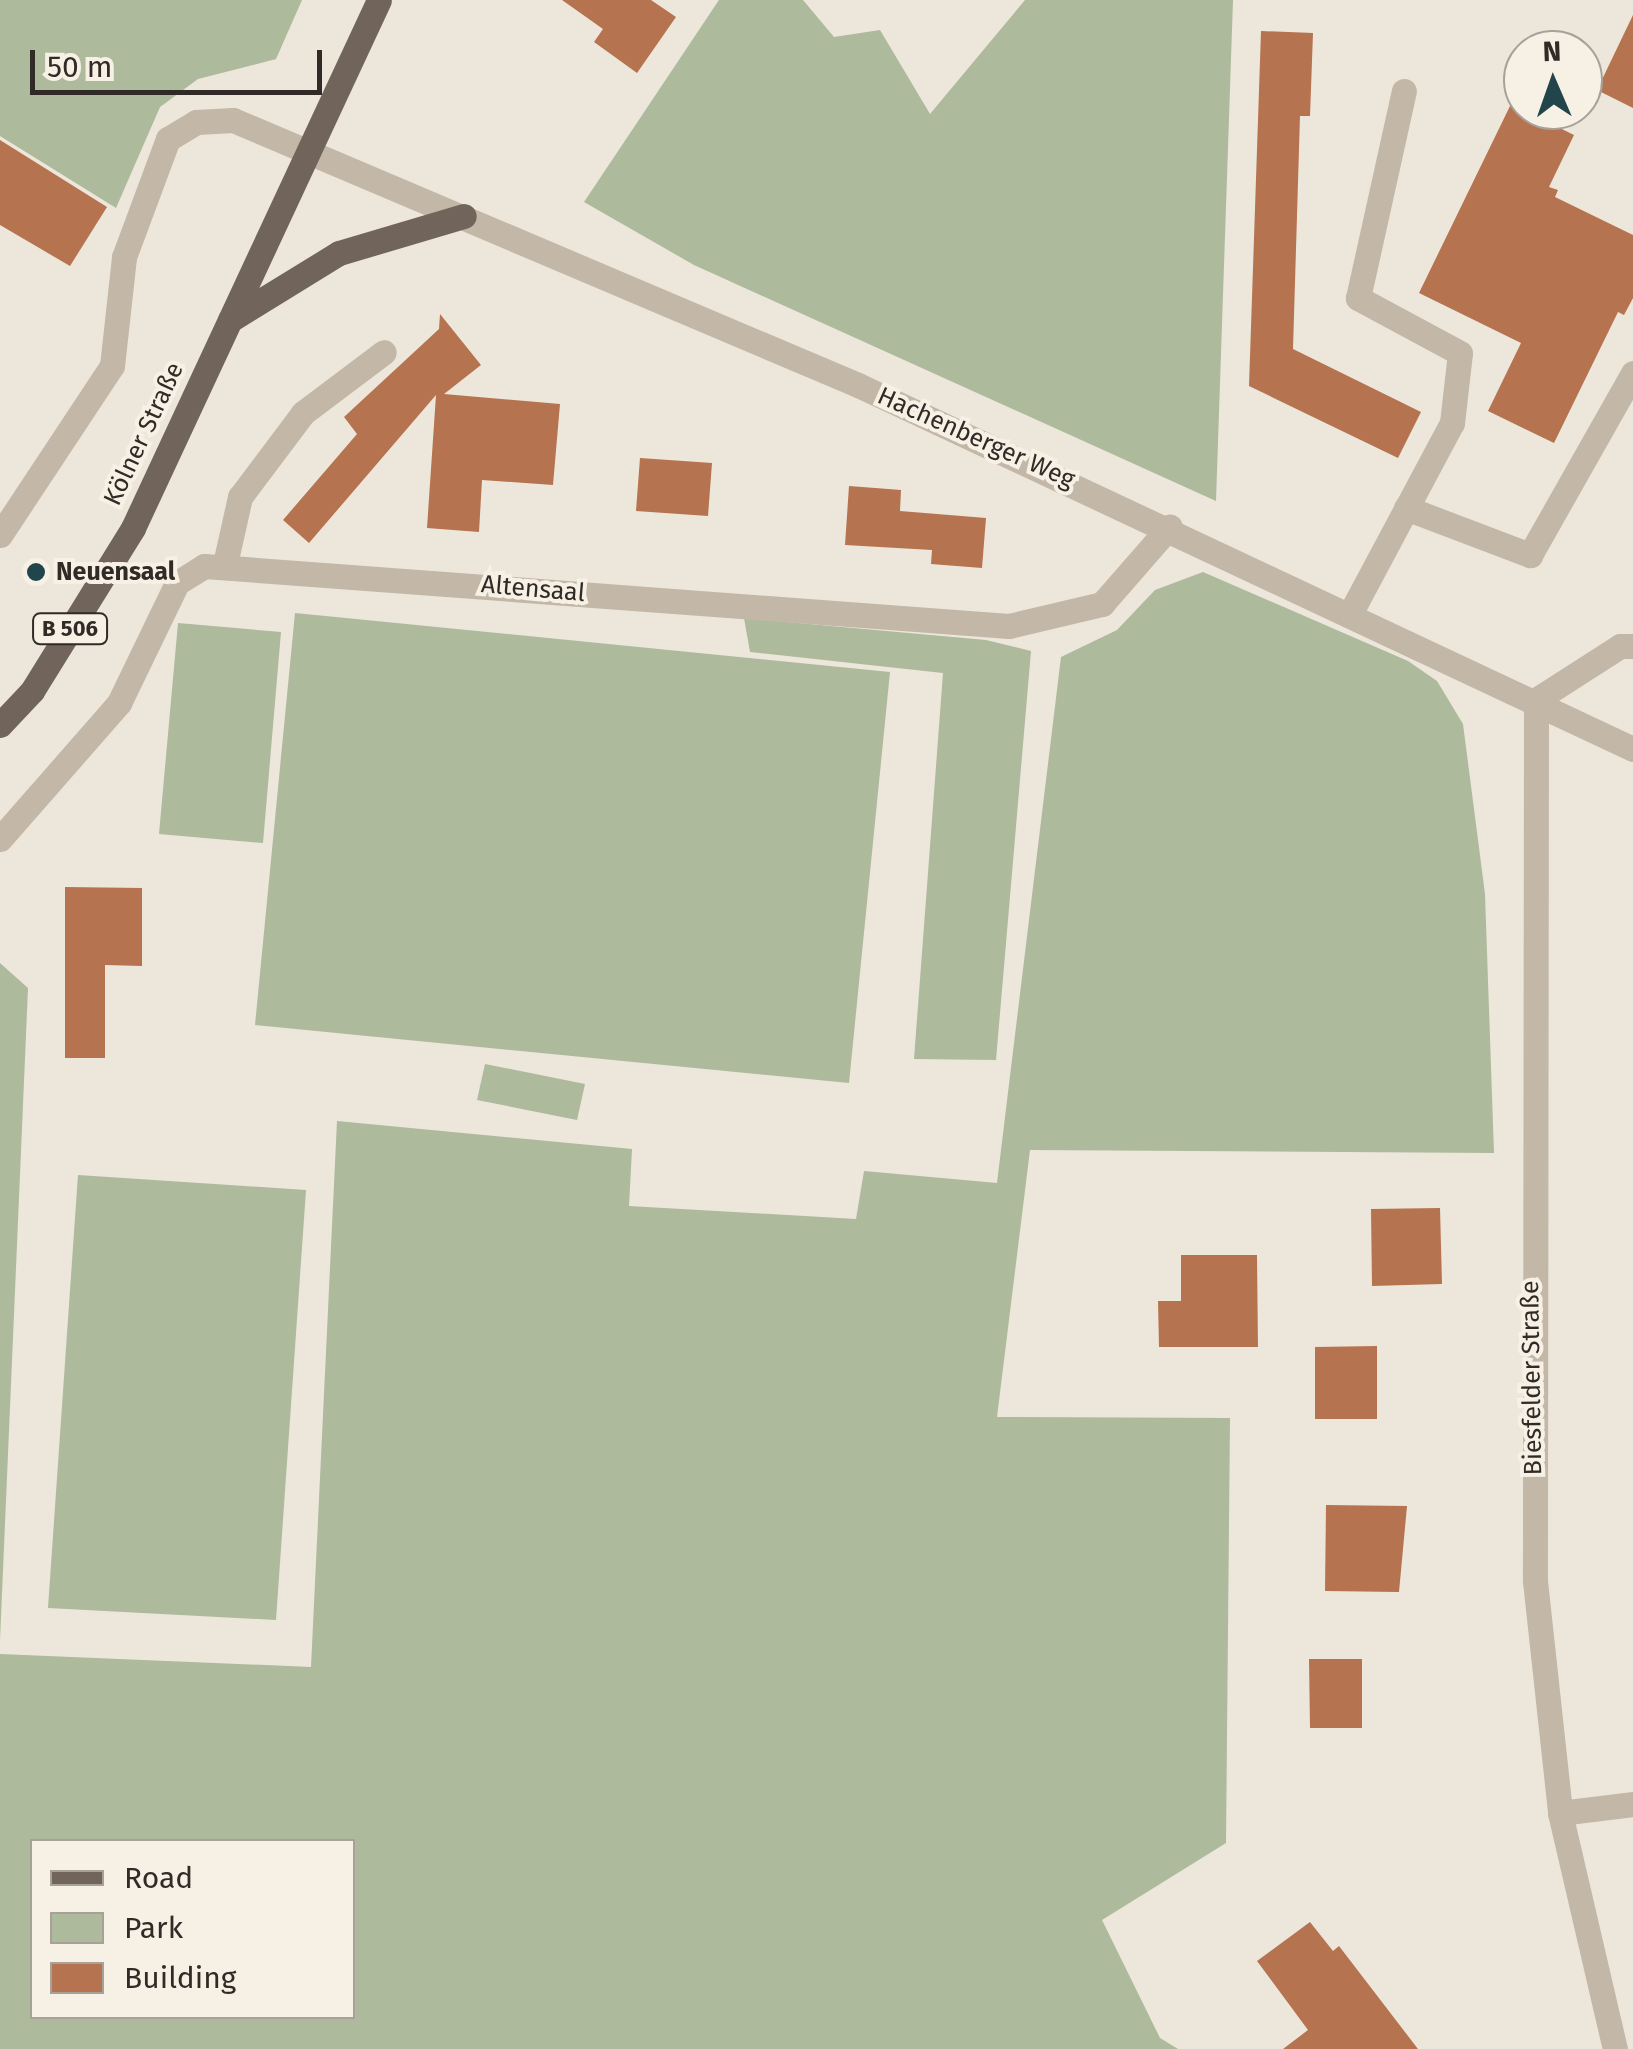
<!DOCTYPE html>
<html>
<head>
<meta charset="utf-8">
<style>
  body { margin:0 }
  #map { position:relative; width:1633px; height:2049px; overflow:hidden; background:#ede6da; font-family:"Fira Sans",sans-serif }
  div>[style] { position:absolute }
  .green>* { inset:0; background:#adba9c }
  .building>* { inset:0; background:#b57350 }
  .minor>* { height:25px; margin:-12.5px; padding:0 12.5px; transform-origin:12.5px; border-radius:12.5px; background:#c3b7a7 }
  .major>* { height:25px; margin:-12.5px; padding:0 12.5px; transform-origin:12.5px; border-radius:12.5px; background:#71645a }
  .dots>* { width:28px; height:28px; translate:-50% -50%; box-sizing:border-box; border:5px solid #f6f0e5; border-radius:50% }
  span { translate:-50% -50%; white-space:nowrap; text-align:center; line-height:1.15; -webkit-text-stroke:8px #f6f0e5; paint-order:stroke }
  .shield-label span { padding:2px 8px; background:#f6f0e5; border:2px solid; border-radius:8px; -webkit-text-stroke-width:0 }
  .shield-label { font-size:22px; color:#312b27; font-weight:700 }
  .street-label { font-size:25px; color:#312b27 }
  .poi-label { font-size:25px; color:#312b27; font-weight:700 }
  .left { translate:0 -50%; text-align:left }
  .legend { position:absolute; left:30px; top:1839px; width:325px; height:180px; box-sizing:border-box; background:#f6f0e5; border:2px solid #a7a199; margin:0; padding:12px 18px; list-style:none; font-size:30px; color:#312b27 }
  .legend li { display:flex; align-items:center; gap:20px; height:50px }
  .legend b { width:50px; border:2px solid #a7a199 }
  .north { position:absolute; left:1503px; top:30px; width:100px; height:100px; box-sizing:border-box; background:#f6f0e5; border:2px solid #a7a199; border-radius:50%; rotate:358deg; font-size:28px; font-weight:700; line-height:40px; text-align:center; color:#312b27 }
  .north::after { content:''; display:block; margin:auto; width:35px; height:45px; background:#22454c; clip-path:polygon(50% 0,100% 100%,50% 72%,0 100%) }
  .scale { position:absolute; left:30px; top:50px; width:292px; height:45px; box-sizing:border-box; border:5px solid #312b27; border-top:0; padding-left:12px; font-size:30px; line-height:35px; white-space:nowrap; color:#312b27; -webkit-text-stroke:8px #f6f0e5; paint-order:stroke }
</style>
</head>
<body>
<div id="map">
  <div class="green">
    <div style="clip-path:polygon(0 0,302px 0,276px 59px,198px 79px,160px 107px,116px 208px,0 136px)"></div>
    <div style="clip-path:polygon(719px 0,803px 0,834px 37px,880px 30px,930px 114px,1025px 0,1233px 0,1216px 501px,694px 265px,584px 202px)"></div>
    <div style="clip-path:polygon(evenodd,1203px 572px,1408px 661px,1437px 681px,1463px 724px,1485px 894px,1494px 1153px,1030px 1150px,997px 1417px,1230px 1418px,1226px 1843px,1102px 1920px,1160px 2038px,1178px 2049px,0 2049px,0 1654px,311px 1667px,337px 1121px,632px 1149px,629px 1206px,856px 1219px,864px 1171px,997px 1183px,1061px 657px,1117px 630px,1155px 590px,1203px 572px,32px 1842px,352px 1842px,352px 2016px,32px 2016px,32px 1842px)"></div>
    <div style="clip-path:polygon(295px 613px,890px 672px,849px 1083px,255px 1025px)"></div>
    <div style="clip-path:polygon(744px 618px,986px 640px,1031px 651px,996px 1060px,914px 1059px,943px 673px,750px 652px)"></div>
    <div style="clip-path:polygon(178px 623px,281px 632px,263px 843px,159px 834px)"></div>
    <div style="clip-path:polygon(0 963px,28px 988px,0 1640px)"></div>
    <div style="clip-path:polygon(485px 1064px,585px 1084px,577px 1120px,477px 1100px)"></div>
    <div style="clip-path:polygon(78px 1175px,306px 1190px,276px 1620px,48px 1608px)"></div>
  </div>
  <div class="building">
    <div style="clip-path:polygon(562px 0,651px 0,676px 17px,637px 73px,594px 42px,603px 29px)"></div>
    <div style="clip-path:polygon(1633px 15px,1633px 108px,1597px 90px)"></div>
    <div style="clip-path:polygon(1261px 31px,1313px 33px,1310px 116px,1300px 116px,1293px 349px,1421px 412px,1398px 458px,1249px 386px)"></div>
    <div style="clip-path:polygon(1511px 104px,1574px 135px,1549px 187px,1558px 190px,1555px 197px,1633px 235px,1633px 298px,1624px 315px,1618px 312px,1554px 443px,1488px 411px,1521px 343px,1419px 293px)"></div>
    <div style="clip-path:polygon(0 140px,107px 207px,70px 266px,0 225px)"></div>
    <div style="clip-path:polygon(440px 314px,481px 365px,444px 394px,560px 404px,553px 485px,482px 480px,479px 532px,427px 528px,436px 395px,309px 543px,283px 520px,357px 434px,344px 417px,439px 329px)"></div>
    <div style="clip-path:polygon(640px 458px,712px 463px,708px 516px,636px 511px)"></div>
    <div style="clip-path:polygon(849px 486px,901px 490px,900px 511px,986px 518px,982px 568px,931px 564px,932px 550px,845px 545px)"></div>
    <div style="clip-path:polygon(65px 887px,142px 888px,142px 966px,105px 965px,105px 1058px,65px 1058px)"></div>
    <div style="clip-path:polygon(1440px 1208px,1442px 1284px,1372px 1286px,1371px 1209px)"></div>
    <div style="clip-path:polygon(1181px 1255px,1257px 1255px,1258px 1347px,1159px 1347px,1158px 1301px,1181px 1301px)"></div>
    <div style="clip-path:polygon(1377px 1346px,1377px 1419px,1315px 1419px,1315px 1347px)"></div>
    <div style="clip-path:polygon(1326px 1505px,1407px 1506px,1399px 1592px,1325px 1591px)"></div>
    <div style="clip-path:polygon(1309px 1659px,1362px 1659px,1362px 1728px,1310px 1728px)"></div>
    <div style="clip-path:polygon(1310px 1922px,1333px 1951px,1339px 1946px,1418px 2049px,1283px 2049px,1308px 2030px,1257px 1961px)"></div>
  </div>
  <div class="minor">
    <div style="left:1406px;top:508px;width:133px;rotate:20.8deg"></div>
    <div style="left:1530px;top:555px;width:209px;rotate:-60.5deg"></div>
    <div style="left:0;top:535px;width:203px;rotate:-56.5deg"></div>
    <div style="left:112px;top:366px;width:110px;rotate:-83.7deg"></div>
    <div style="left:124px;top:257px;width:126px;rotate:-69.6deg"></div>
    <div style="left:168px;top:139px;width:33px;rotate:-31deg"></div>
    <div style="left:196px;top:122px;width:37px;rotate:-3deg"></div>
    <div style="left:233px;top:120px;width:679px;rotate:22.98deg"></div>
    <div style="left:858px;top:385px;width:856px;rotate:25.16deg"></div>
    <div style="left:225px;top:564px;width:69px;rotate:-77.4deg"></div>
    <div style="left:240px;top:497px;width:105px;rotate:-53.1deg"></div>
    <div style="left:303px;top:413px;width:101px;rotate:-37deg"></div>
    <div style="left:1351px;top:612px;width:214px;rotate:-61.9deg"></div>
    <div style="left:1452px;top:423px;width:70px;rotate:-83.5deg"></div>
    <div style="left:1460px;top:353px;width:116px;rotate:-151.7deg"></div>
    <div style="left:1358px;top:298px;width:212px;rotate:-77.5deg"></div>
    <div style="left:1536px;top:700px;width:881px;rotate:90.07deg"></div>
    <div style="left:1535px;top:1581px;width:233px;rotate:83.8deg"></div>
    <div style="left:1560px;top:1813px;width:242px;rotate:76.9deg"></div>
    <div style="left:1536px;top:700px;width:100px;rotate:-32.7deg"></div>
    <div style="left:1620px;top:646px;width:13px"></div>
    <div style="left:0;top:839px;width:181px;rotate:-48.8deg"></div>
    <div style="left:119px;top:703px;width:133px;rotate:-64.2deg"></div>
    <div style="left:177px;top:583px;width:32px;rotate:-32deg"></div>
    <div style="left:204px;top:566px;width:807px;rotate:4.26deg"></div>
    <div style="left:1009px;top:626px;width:96px;rotate:-13.3deg"></div>
    <div style="left:1102px;top:604px;width:103px;rotate:-48.9deg"></div>
    <div style="left:1560px;top:1813px;width:74px;rotate:-7deg"></div>
  </div>
  <div class="major">
    <div style="left:230px;top:320px;width:128px;rotate:-31.6deg"></div>
    <div style="left:339px;top:253px;width:130px;rotate:-16.5deg"></div>
    <div style="left:0;top:725px;width:47px;rotate:-46.7deg"></div>
    <div style="left:32px;top:691px;width:192px;rotate:-58.2deg"></div>
    <div style="left:133px;top:528px;width:582px;rotate:-65.02deg"></div>
  </div>
  <div class="dots">
    <div style="left:36px;top:572px;background:#22454c"></div>
  </div>
  <div class="shield-label">
    <span style="left:70px;top:629px">B 506</span>
  </div>
  <div class="street-label">
    <span style="left:144px;top:434px;rotate:-65deg">Kölner Straße</span>
    <span style="left:976px;top:438px;rotate:24deg">Hachenberger Weg</span>
    <span style="left:533px;top:589px;rotate:5deg">Altensaal</span>
    <span style="left:1532px;top:1378px;rotate:-91deg">Biesfelder Straße</span>
  </div>
  <div class="poi-label">
    <span class="left" style="left:56px;top:572px">Neuensaal</span>
  </div>
  <ul class="legend">
  <li><b style="height:12px;background:#71645a"></b>Road</li>
  <li><b style="height:28px;background:#adba9c"></b>Park</li>
  <li><b style="height:28px;background:#b57350"></b>Building</li>
  </ul>
  <div class="north">N</div>
  <div class="scale">50 m</div>
</div>
</body>
</html>
